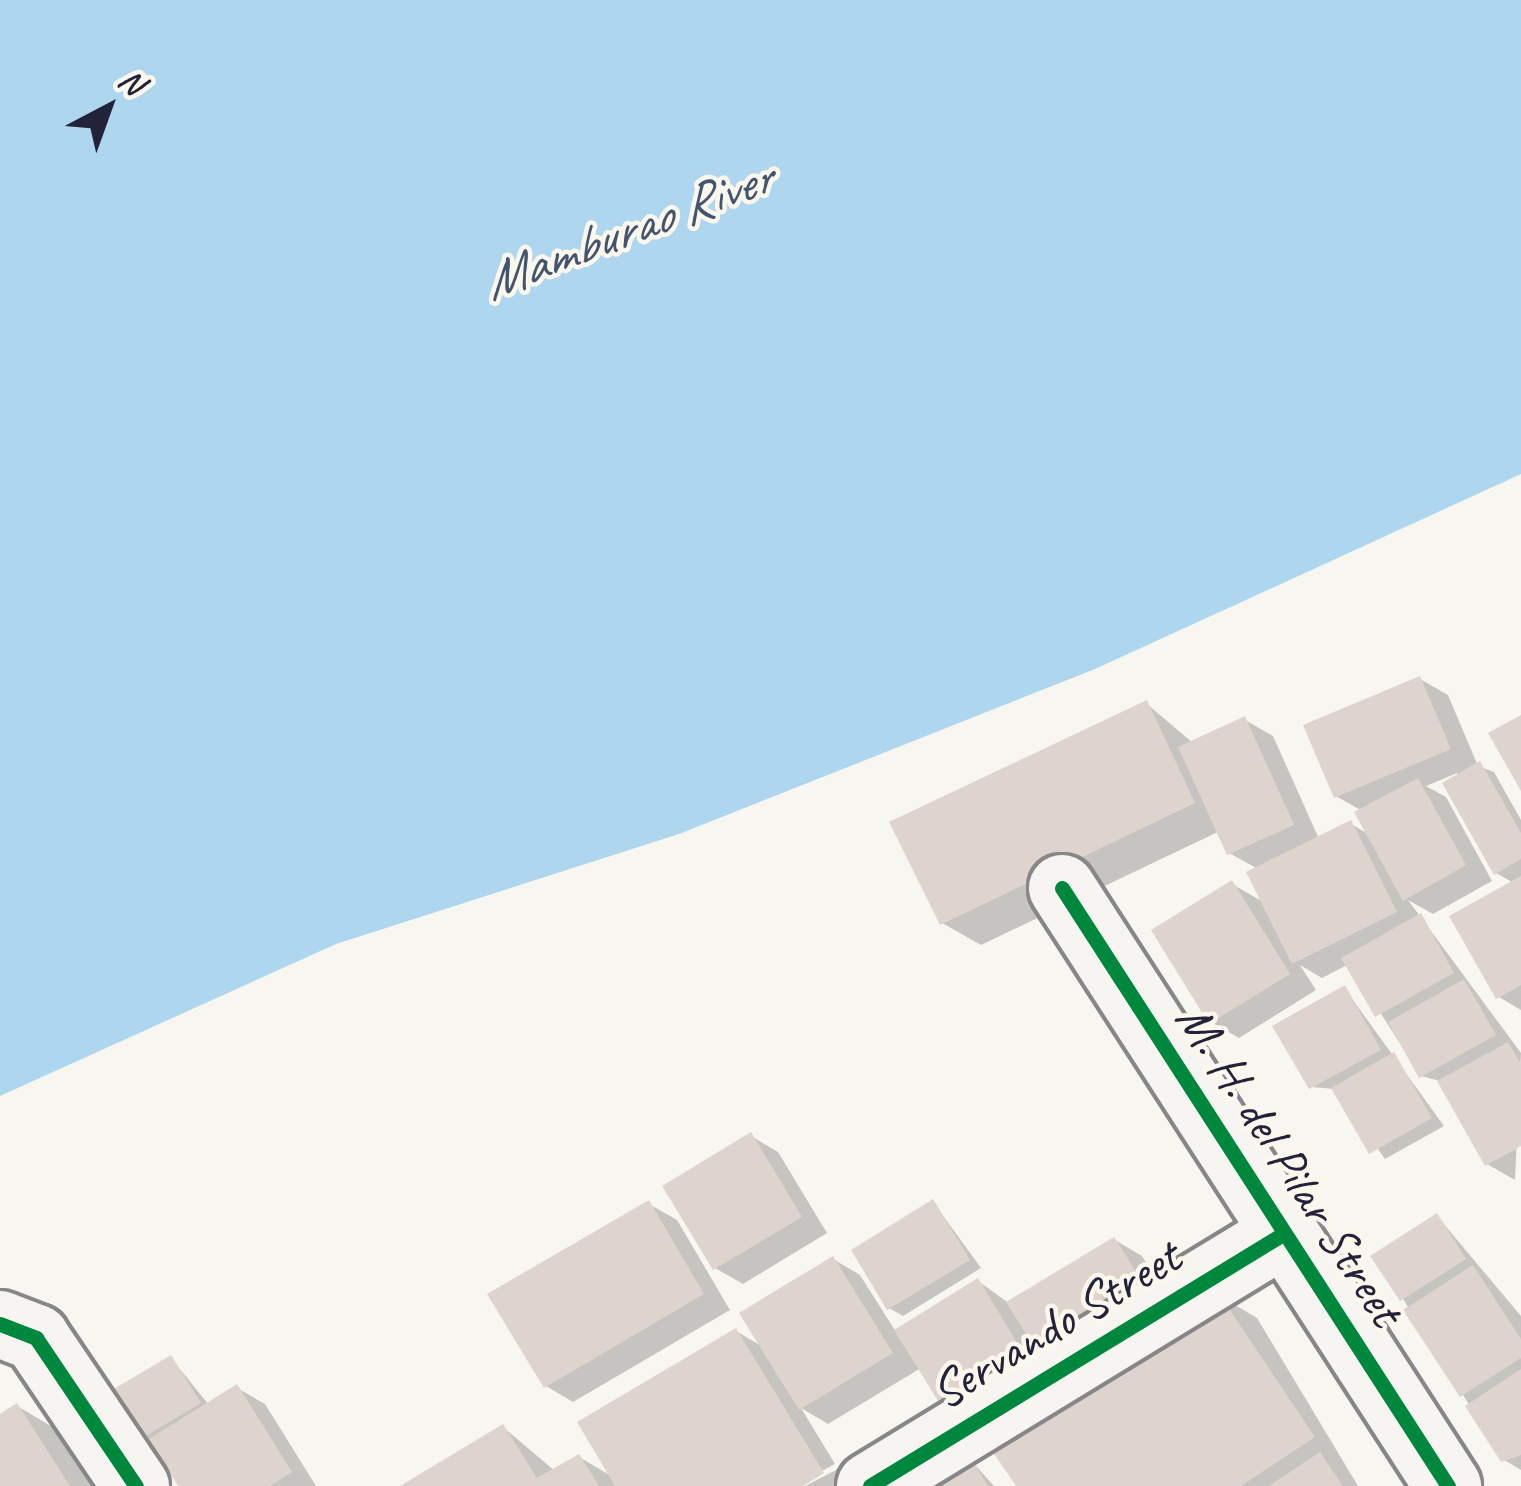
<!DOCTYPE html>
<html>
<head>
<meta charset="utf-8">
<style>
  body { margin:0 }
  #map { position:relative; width:1521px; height:1486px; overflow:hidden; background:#f8f6f0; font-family:Caveat,sans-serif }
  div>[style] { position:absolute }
  .water>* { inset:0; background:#aed6ef }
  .shadow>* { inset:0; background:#0003 }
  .building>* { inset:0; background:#dfd3cd }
  .roads { filter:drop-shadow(3px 0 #878688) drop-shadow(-3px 0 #878688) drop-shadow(0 3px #878688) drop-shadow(0 -3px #878688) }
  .minor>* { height:66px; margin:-33px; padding:0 33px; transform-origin:33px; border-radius:33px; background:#f6f5f1 }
  .cycleway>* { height:15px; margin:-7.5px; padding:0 7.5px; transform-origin:7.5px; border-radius:7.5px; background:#00873e }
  span { translate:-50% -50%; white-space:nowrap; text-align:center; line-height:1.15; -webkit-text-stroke:9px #fbf7ec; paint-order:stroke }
  .street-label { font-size:51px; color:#22223b }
  .water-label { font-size:54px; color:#435471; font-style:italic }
  .north { position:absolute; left:48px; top:48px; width:120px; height:120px; -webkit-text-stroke:9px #fbf7ec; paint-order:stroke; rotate:41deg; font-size:33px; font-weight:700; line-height:48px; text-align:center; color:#22223b }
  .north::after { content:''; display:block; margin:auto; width:42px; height:54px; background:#22223b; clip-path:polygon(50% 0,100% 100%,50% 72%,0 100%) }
</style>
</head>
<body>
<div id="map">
  <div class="water">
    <div style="clip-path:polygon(0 0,1521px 0,1521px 474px,1095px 669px,679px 834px,336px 944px,0 1096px)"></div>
  </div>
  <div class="shadow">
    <div style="clip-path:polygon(1420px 679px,1448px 695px,1478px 766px,1494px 772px,1521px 820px,1521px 1010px,1499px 997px,1514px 883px,1496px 873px,1457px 773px,1426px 786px,1446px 797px,1492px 881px,1433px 914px,1408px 900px,1521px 1053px,1515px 1180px,1487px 1164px,1440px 1081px,1421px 1076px,1349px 964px,1322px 978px,1300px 965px,1316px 990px,1239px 1038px,1211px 1022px,1232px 884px,1265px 903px,1258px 869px,1229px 853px,1220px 831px,981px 945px,942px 923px,1147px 704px,1193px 743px,1245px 720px,1273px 736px,1319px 839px,1351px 824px,1370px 835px,1362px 811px,1336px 796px)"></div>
    <div style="clip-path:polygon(1345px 989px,1444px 1126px,1385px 1159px,1335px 1089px,1311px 1087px)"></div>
    <div style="clip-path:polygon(751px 1136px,778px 1152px,827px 1233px,743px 1284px,715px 1268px)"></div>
    <div style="clip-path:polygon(933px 1202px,981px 1268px,903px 1316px,889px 1308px)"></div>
    <div style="clip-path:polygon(649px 1204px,677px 1220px,730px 1310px,573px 1402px,546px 1386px)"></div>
    <div style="clip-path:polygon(1437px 1216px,1521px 1316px,1521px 1470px,1503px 1459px,1403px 1299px)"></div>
    <div style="clip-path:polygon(1115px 1240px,1142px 1256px,1173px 1306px,1057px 1382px,921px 1368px,828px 1424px,801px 1408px,835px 1464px,793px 1486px,405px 1486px,503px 1427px,555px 1471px,579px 1457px,613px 1477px,736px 1331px,763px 1347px,833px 1259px,860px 1275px,896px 1332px,978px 1281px,1010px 1304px)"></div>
    <div style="clip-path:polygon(1218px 1295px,1257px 1318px,1358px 1486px,1019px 1486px)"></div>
    <div style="clip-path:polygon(171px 1358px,209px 1405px,237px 1388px,265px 1404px,316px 1486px,181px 1486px,146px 1435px)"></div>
    <div style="clip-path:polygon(17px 1406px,56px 1429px,92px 1486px,0 1486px,0 1417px)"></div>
    <div style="clip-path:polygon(966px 1455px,994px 1486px,915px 1486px)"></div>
    <div style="clip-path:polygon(838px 1469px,848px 1486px,805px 1486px)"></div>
  </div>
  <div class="building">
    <div style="clip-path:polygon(1420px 676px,1451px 749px,1334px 798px,1303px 725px)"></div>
    <div style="clip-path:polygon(1147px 700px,1195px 803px,940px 925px,889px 822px)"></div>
    <div style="clip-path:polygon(1521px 715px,1521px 791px,1488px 733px)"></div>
    <div style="clip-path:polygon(1245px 716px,1294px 825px,1227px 855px,1178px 747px)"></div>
    <div style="clip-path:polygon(1480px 761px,1521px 833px,1521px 859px,1494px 875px,1442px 783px)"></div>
    <div style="clip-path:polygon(1418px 778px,1466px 865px,1403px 901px,1354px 812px)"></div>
    <div style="clip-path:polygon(1351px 820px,1397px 912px,1292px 964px,1246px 872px)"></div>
    <div style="clip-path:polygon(1521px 876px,1521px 985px,1496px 999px,1449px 916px)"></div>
    <div style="clip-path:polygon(1232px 880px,1290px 974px,1209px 1024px,1151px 930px)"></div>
    <div style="clip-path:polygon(1421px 913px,1454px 973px,1375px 1017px,1341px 958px)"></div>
    <div style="clip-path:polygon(1464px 979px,1496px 1035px,1419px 1078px,1388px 1022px)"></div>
    <div style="clip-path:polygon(1345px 985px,1381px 1050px,1309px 1089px,1272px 1026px)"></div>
    <div style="clip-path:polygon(1508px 1042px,1521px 1064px,1521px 1146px,1485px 1166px,1437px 1081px)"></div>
    <div style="clip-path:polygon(1394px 1052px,1432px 1118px,1369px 1154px,1331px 1088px)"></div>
    <div style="clip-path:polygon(751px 1132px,802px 1217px,713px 1270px,662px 1186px)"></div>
    <div style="clip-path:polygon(933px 1199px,970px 1260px,887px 1310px,851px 1250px)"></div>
    <div style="clip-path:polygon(649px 1200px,704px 1294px,544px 1388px,487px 1294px)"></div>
    <div style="clip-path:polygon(1437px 1213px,1466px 1259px,1400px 1301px,1370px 1256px)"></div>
    <div style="clip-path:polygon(1114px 1237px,1147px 1289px,1039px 1355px,1006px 1302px)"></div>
    <div style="clip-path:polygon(833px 1256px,893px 1353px,799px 1410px,739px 1313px)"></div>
    <div style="clip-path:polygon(1473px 1265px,1521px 1339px,1521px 1358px,1460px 1397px,1403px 1310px)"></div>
    <div style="clip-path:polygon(978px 1278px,1031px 1366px,948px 1417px,894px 1330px)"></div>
    <div style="clip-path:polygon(1218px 1292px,1315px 1437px,1241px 1486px,1016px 1486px,988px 1445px)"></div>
    <div style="clip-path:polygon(736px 1328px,824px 1473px,803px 1486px,615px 1486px,577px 1422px)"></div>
    <div style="clip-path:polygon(171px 1355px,201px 1403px,144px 1437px,114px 1389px)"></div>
    <div style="clip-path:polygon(1521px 1369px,1521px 1455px,1501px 1462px,1465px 1406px)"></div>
    <div style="clip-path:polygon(237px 1384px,292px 1472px,270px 1486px,178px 1486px,149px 1439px)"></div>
    <div style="clip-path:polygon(17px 1403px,70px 1486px,0 1486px,0 1414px)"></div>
    <div style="clip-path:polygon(503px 1424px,537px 1478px,579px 1454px,599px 1486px,400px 1486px)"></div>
    <div style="clip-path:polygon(966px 1451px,988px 1486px,909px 1486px)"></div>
    <div style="clip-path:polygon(1320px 1452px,1343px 1486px,1269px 1486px)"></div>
  </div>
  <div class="roads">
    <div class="minor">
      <div style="left:1062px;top:888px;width:712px;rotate:57.16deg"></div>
      <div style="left:0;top:1324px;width:39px;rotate:21deg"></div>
      <div style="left:36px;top:1338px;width:179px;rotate:56deg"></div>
      <div style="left:870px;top:1486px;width:485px;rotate:-31.4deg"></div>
    </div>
  </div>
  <div class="cycleway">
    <div style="left:1062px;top:888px;width:712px;rotate:57.16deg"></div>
    <div style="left:0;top:1324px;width:39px;rotate:21deg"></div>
    <div style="left:36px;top:1338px;width:179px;rotate:56deg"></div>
    <div style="left:870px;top:1486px;width:485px;rotate:-31.4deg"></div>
  </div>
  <div class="street-label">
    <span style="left:1290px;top:1164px;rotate:57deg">M. H. del Pilar Street</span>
    <span style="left:1055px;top:1324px;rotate:-31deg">Servando Street</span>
  </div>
  <div class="water-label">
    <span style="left:627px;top:229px;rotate:-21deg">Mamburao River</span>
  </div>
  <div class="north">N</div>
</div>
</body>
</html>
